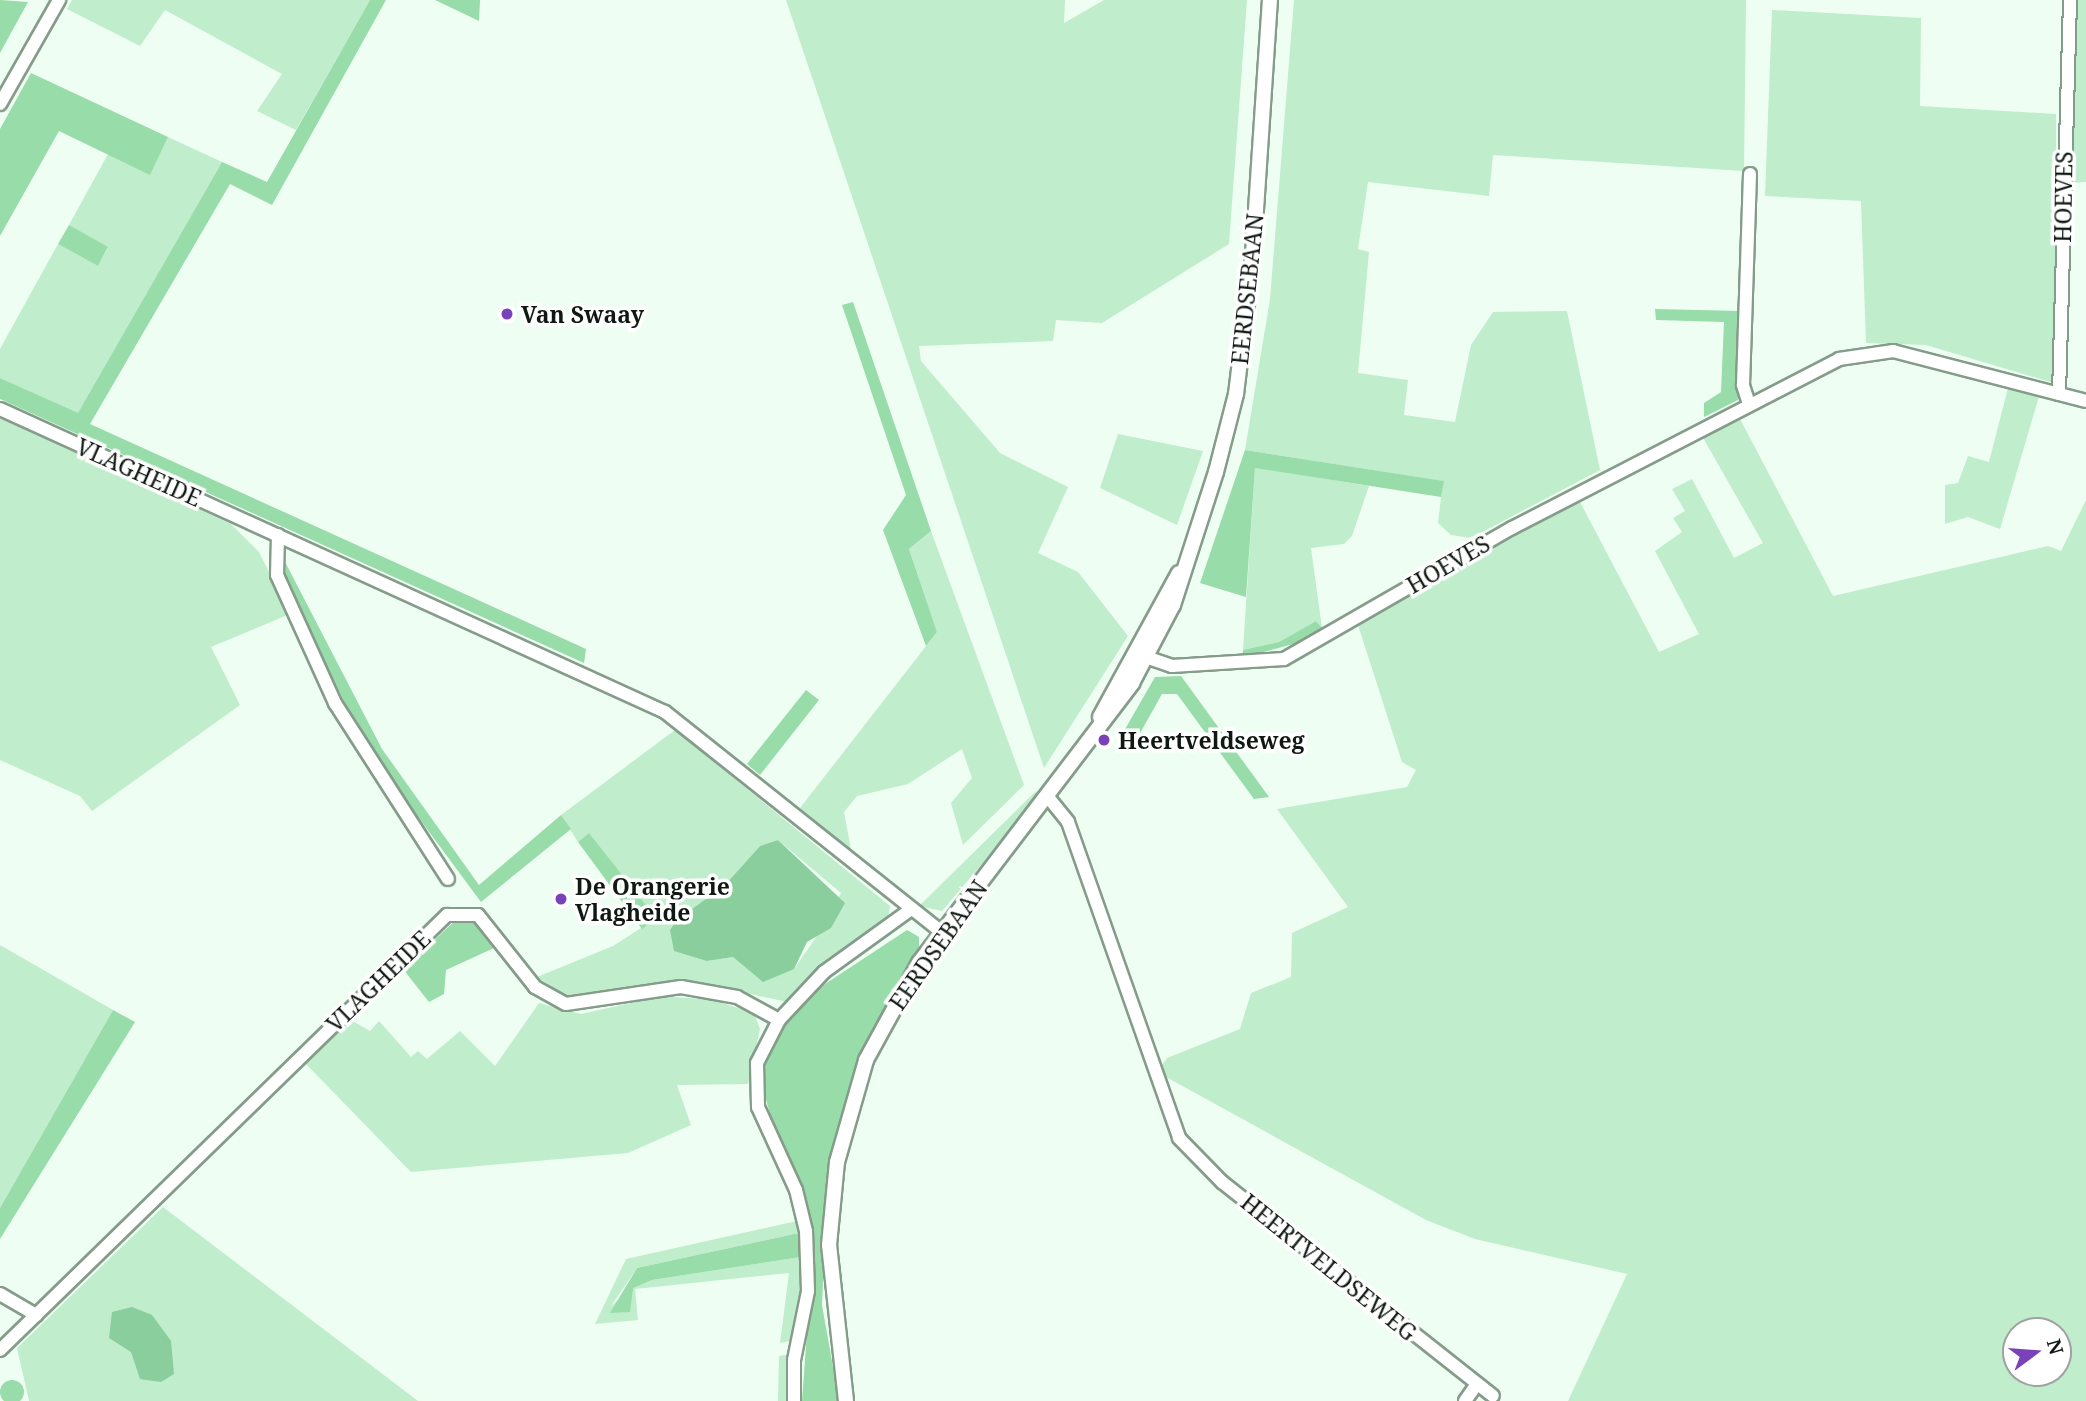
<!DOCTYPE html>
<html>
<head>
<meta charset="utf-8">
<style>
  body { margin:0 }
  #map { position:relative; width:2086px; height:1401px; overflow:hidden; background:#effef3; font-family:"Noto Serif",serif }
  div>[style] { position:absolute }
  .green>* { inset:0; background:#c0edcb }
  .forest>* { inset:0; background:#97dca9 }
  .round { border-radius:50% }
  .water>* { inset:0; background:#89ce9c }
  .roads { filter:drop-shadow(2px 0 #859c8a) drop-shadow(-2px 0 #859c8a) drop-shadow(0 2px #859c8a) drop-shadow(0 -2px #859c8a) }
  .minor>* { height:12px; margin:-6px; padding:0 6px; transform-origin:6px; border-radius:6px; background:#fff }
  .major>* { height:14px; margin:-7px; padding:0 7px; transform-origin:7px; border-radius:7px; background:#fff }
  .dots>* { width:19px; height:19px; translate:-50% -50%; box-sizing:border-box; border:4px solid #fff; border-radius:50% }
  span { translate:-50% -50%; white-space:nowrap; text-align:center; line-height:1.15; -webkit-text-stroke:7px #fff; paint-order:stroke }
  .street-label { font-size:23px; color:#0f1812 }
  .poi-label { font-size:23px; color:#0f1812; font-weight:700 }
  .left { translate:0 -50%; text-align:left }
  .north { position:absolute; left:2002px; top:1317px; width:70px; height:70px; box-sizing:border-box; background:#fff; border:2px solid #9fa3a0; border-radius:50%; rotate:74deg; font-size:19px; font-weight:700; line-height:28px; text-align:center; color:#0f1812 }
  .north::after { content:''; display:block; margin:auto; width:24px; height:32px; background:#7a42b9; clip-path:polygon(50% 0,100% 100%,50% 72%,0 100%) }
</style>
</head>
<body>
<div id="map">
  <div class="green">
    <div style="clip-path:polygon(72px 0,370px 0,296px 130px,257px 111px,282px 74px,165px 10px,140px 46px,67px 9px)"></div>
    <div style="clip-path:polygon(786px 0,1065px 0,1064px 23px,1104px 0,1247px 0,1229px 244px,1102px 323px,1056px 320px,1053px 341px,919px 346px,921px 361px,1000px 453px,1068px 487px,1038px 553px,1078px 572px,1128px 636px,1044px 768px)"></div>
    <div style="clip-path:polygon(1294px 0,1746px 0,1744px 171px,1493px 155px,1489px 196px,1368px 182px,1358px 249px,1369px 252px,1358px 373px,1408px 380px,1404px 415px,1455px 422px,1471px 345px,1493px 312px,1567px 311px,1600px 470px,1471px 538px,1451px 535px,1438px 523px,1443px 481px,1245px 450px,1270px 299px)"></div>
    <div style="clip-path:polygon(2075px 0,2086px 0,2086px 182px,2069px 183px)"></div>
    <div style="clip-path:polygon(1772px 10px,1921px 18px,1920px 106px,2056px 114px,2057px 384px,1926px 345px,1866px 343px,1861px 201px,1765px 196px)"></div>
    <div style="clip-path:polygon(168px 137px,222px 162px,78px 414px,0 378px,0 349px,58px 244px,98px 266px,108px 248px,69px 225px,108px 154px,150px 174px)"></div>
    <div style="clip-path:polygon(2009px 384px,2040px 393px,2000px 529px,1968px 517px,1945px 524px,1945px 485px,1958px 483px,1968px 456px,1989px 462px)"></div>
    <div style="clip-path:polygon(evenodd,1739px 417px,1833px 596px,2048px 546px,2061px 551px,2086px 500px,2086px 1401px,1568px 1401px,1627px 1274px,1475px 1239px,1426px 1220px,1157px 1072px,1167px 1058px,1240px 1029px,1251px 993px,1291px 977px,1292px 933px,1348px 907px,1277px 809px,1407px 787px,1416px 770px,1402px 762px,1358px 625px,1579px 500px,1659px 652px,1699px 634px,1655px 551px,1682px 532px,1673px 518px,1685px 511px,1672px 489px,1692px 479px,1734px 558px,1763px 543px,1702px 436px,1739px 417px,2016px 1331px,2058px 1331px,2058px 1373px,2016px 1373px,2016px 1331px)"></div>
    <div style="clip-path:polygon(0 418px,231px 524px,259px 552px,290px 614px,211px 647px,240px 705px,92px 811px,80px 796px,0 760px)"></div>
    <div style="clip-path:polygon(1118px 434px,1203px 451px,1177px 525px,1100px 488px)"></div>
    <div style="clip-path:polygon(1255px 467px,1369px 486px,1352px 536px,1344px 544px,1311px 548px,1322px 628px,1316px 621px,1279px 642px,1243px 650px)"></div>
    <div style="clip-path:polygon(931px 531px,1024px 785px,963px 845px,951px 803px,972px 778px,962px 749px,908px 784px,857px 796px,844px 812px,851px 850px,800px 808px,937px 632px,909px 549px)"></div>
    <div style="clip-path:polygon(evenodd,675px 730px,890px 906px,888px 920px,834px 956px,787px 1002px,694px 982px,571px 999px,537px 977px,613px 946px,655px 919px,589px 833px,578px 842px,561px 815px,675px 730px,778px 840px,841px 893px,817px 936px,794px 969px,756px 976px,733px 957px,707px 961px,677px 920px,725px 885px,760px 846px,778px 840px)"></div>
    <div style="clip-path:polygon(1036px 791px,1039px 797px,942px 911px,919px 906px)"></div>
    <div style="clip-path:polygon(0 945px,113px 1010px,0 1208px)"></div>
    <div style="clip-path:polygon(663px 996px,713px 1000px,754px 1013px,760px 1029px,748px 1084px,677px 1085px,691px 1125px,628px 1153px,411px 1172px,306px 1064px,351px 1020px,370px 1031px,379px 1021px,411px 1057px,418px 1051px,427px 1059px,460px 1031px,495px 1066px,539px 1003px,581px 1014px)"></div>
    <div style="clip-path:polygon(163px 1207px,418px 1401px,29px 1401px,17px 1348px)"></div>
    <div style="clip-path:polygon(797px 1221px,799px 1233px,637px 1268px,611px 1306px,632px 1288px,652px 1280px,801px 1257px,800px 1307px,791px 1341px,780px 1343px,789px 1273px,635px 1289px,638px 1320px,595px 1324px,626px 1259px)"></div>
    <div style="clip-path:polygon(785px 1355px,790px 1359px,788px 1401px,778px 1401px,779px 1356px)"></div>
  </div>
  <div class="forest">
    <div style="clip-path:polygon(0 0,28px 2px,0 53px)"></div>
    <div style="clip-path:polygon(370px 0,386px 0,272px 205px,230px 184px,90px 424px,586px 649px,584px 663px,0 399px,0 378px,78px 413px,222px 162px,267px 182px)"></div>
    <div style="clip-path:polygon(435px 0,480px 0,479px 21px)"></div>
    <div style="clip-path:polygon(31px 73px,168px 137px,150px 175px,59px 131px,0 236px,0 129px)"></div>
    <div style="clip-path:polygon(69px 225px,108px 247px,98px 266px,58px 244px)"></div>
    <div style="clip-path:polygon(853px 302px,931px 531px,909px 549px,937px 632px,926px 646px,883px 530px,906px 495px,842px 305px)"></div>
    <div style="clip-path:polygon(1655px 309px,1740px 311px,1738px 400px,1704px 417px,1704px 403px,1721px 392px,1724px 322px,1656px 320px)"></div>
    <div style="clip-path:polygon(1245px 450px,1444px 481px,1441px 497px,1255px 468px,1246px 597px,1200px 583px)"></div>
    <div style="clip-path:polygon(283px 558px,382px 749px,479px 885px,561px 815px,571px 829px,481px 902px,367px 748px,281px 573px)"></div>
    <div style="clip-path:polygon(1316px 621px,1322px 628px,1297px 643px,1242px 658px,1243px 650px,1279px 642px)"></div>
    <div style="clip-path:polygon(1181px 676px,1269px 797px,1254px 799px,1177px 694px,1162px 694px,1139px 735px,1124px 731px,1155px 677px)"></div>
    <div style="clip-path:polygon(806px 690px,819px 700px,760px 775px,747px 764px)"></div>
    <div style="clip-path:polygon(589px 833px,656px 918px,642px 929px,578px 842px)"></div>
    <div style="clip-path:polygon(457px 919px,473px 920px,494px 948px,446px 970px,444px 994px,429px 1002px,403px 969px)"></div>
    <div style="clip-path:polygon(907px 930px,919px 937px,919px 951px,852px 1077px,827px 1184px,822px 1305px,839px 1401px,802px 1401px,814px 1237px,800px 1180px,770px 1114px,762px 1085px,764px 1061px,782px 1027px,816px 990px)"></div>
    <div style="clip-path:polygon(113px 1010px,135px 1022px,0 1239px,0 1208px)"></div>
    <div style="clip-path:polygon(799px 1233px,801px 1257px,652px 1280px,633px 1288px,630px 1312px,610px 1313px,637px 1268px)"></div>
    <div class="round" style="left:0;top:1380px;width:24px;height:24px"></div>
  </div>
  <div class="water">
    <div style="clip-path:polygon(778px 840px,845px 903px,831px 928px,807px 942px,794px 969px,763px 982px,733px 957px,707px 961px,674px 951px,670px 930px,677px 920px,725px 885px,760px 846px)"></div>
    <div style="clip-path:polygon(132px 1307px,152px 1315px,171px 1341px,174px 1374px,161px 1382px,140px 1379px,131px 1352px,109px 1338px,112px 1312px)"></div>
  </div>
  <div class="roads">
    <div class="minor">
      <div style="left:0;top:104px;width:120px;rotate:-60.4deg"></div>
      <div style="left:2059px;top:394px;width:394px;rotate:-88.4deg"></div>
      <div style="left:1749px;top:404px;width:20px;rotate:-108deg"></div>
      <div style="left:1743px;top:385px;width:211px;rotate:-88.1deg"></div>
      <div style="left:0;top:409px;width:731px;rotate:24.5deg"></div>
      <div style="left:665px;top:712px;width:355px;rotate:38.5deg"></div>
      <div style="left:278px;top:535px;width:40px;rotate:91.4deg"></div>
      <div style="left:277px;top:575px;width:141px;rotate:65.6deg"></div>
      <div style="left:335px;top:703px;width:209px;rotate:57.3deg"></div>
      <div style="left:1137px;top:654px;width:37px;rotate:19deg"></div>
      <div style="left:1172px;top:666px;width:112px;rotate:-3.6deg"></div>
      <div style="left:1284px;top:659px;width:263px;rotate:-29.9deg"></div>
      <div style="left:1512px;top:528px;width:368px;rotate:-27.3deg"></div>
      <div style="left:1839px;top:359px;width:55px;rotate:-8.4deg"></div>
      <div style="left:1893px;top:351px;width:199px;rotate:14.5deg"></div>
      <div style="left:1048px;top:797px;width:32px;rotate:51deg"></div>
      <div style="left:1068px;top:822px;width:335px;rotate:70.6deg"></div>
      <div style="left:1179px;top:1138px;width:62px;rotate:45.7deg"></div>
      <div style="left:1222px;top:1182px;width:345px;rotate:38.3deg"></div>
      <div style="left:0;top:1294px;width:42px;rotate:30.3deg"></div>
      <div style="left:0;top:1350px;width:624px;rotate:-44.22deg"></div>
      <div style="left:447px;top:915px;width:31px"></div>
      <div style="left:478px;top:915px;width:92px;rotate:51.6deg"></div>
      <div style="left:535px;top:987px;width:35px;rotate:29deg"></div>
      <div style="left:566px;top:1004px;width:116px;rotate:-8.4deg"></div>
      <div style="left:681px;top:987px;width:57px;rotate:10.1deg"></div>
      <div style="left:737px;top:997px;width:48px;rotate:28.7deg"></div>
      <div style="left:794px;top:1401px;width:41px;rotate:-90deg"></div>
      <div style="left:794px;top:1360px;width:70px;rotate:-78.5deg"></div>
      <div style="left:808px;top:1291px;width:60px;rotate:-91.9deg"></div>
      <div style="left:806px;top:1231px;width:42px;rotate:-103.7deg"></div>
      <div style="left:796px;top:1190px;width:91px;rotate:-114.6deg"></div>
      <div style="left:758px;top:1107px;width:44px;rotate:-91.3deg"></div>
      <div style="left:757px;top:1063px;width:48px;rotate:-62.9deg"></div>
      <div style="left:779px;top:1020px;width:66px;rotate:-46.8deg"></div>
      <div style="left:824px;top:972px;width:106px;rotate:-35.8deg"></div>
      <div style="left:1465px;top:1401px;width:19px;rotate:-55deg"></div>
    </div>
    <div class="major">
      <div style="left:1100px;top:717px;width:164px;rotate:-61.3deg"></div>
      <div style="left:846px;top:1401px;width:157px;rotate:-96.2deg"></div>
      <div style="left:829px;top:1245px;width:83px;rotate:-84.5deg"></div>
      <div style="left:837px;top:1162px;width:106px;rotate:-74.1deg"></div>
      <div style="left:866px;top:1060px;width:111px;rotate:-61.3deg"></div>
      <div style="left:919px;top:963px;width:352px;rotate:-52.7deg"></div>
      <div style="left:1132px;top:683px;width:88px;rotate:-62.3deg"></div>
      <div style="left:1173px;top:605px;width:140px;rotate:-72.1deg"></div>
      <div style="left:1216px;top:472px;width:81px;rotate:-75.6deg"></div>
      <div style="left:1236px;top:394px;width:140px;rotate:-83deg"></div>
      <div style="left:1253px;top:255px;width:256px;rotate:-86.2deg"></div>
    </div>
  </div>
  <div class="dots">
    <div style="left:507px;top:314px;background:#7a42b9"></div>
    <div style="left:1104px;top:740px;background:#7a42b9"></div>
    <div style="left:561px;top:899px;background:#7a42b9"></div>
  </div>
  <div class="street-label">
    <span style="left:2063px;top:197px;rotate:-89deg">HOEVES</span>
    <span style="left:1247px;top:289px;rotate:-84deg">EERDSEBAAN</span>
    <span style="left:139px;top:472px;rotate:24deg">VLAGHEIDE</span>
    <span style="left:1448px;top:564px;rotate:-30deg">HOEVES</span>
    <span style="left:938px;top:945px;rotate:-55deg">EERDSEBAAN</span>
    <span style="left:378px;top:981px;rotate:-44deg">VLAGHEIDE</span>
    <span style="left:1329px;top:1267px;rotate:39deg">HEERTVELDSEWEG</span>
  </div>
  <div class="poi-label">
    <span class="left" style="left:521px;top:314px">Van Swaay</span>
    <span class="left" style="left:1118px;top:740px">Heertveldseweg</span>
    <span class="left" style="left:575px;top:899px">De Orangerie<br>Vlagheide</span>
  </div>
  <div class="north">N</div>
</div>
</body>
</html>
